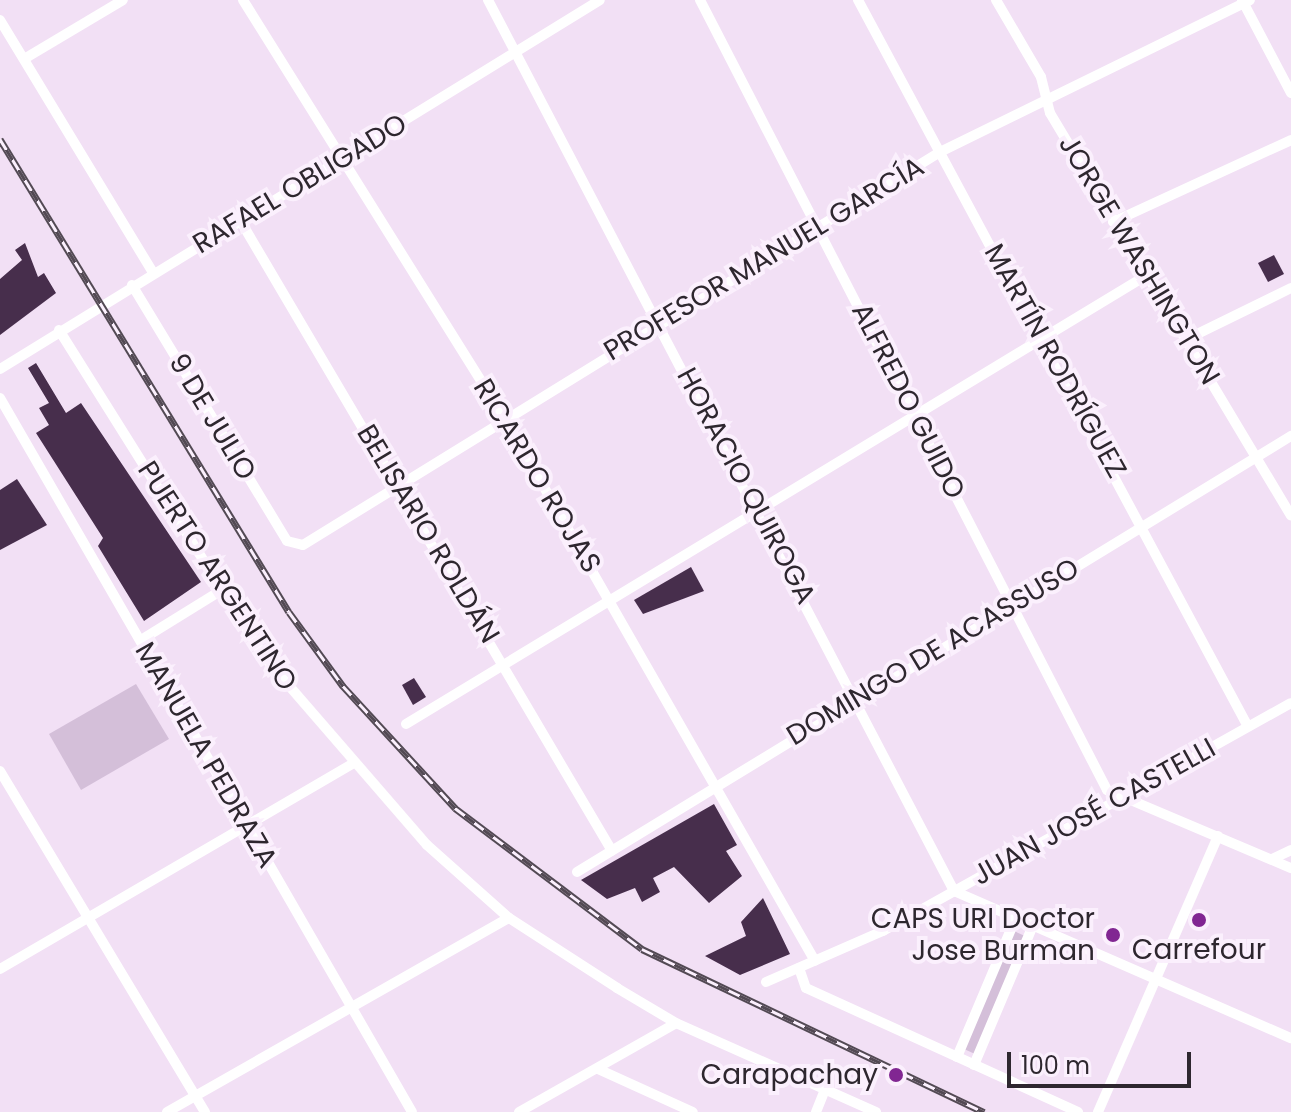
<!DOCTYPE html>
<html>
<head>
<meta charset="utf-8">
<style>
  body { margin:0 }
  #map { position:relative; width:1291px; height:1112px; overflow:hidden; background:#f2e0f5; font-family:Poppins,sans-serif }
  div>[style] { position:absolute }
  .green>* { inset:0; background:#d4bfd9 }
  .building>* { inset:0; background:#472e4c }
  .minor>* { height:10px; margin:-5px; padding:0 5px; transform-origin:5px; border-radius:5px; background:#fff }
  .rail>* { height:7px; margin-top:-3.5px; transform-origin:0; background:repeating-linear-gradient(90deg,#fbf0fd 0 12px,#534a54 0 24px); box-sizing:border-box; border-block:2px solid #534a54 }
  .dots>* { width:22px; height:22px; translate:-50% -50%; box-sizing:border-box; border:4px solid #fbf0fd; border-radius:50% }
  span { translate:-50% -50%; white-space:nowrap; text-align:center; line-height:1.15; -webkit-text-stroke:8px #fbf0fd; paint-order:stroke }
  .street-label { font-size:28px; color:#2e272f }
  .poi-label { font-size:28px; color:#2e272f }
  .right { translate:-100% -50%; text-align:right }
  .scale { position:absolute; left:1007px; top:1052px; width:184px; height:36px; box-sizing:border-box; border:4px solid #2e272f; border-top:0; padding-left:10px; font-size:24px; line-height:28px; white-space:nowrap; color:#2e272f; -webkit-text-stroke:6px #fbf0fd; paint-order:stroke }
</style>
</head>
<body>
<div id="map">
  <div class="green">
    <div style="clip-path:polygon(136px 684px,169px 739px,81px 790px,49px 734px)"></div>
    <div style="clip-path:polygon(1014px 931px,1025px 936px,975px 1054px,964px 1049px)"></div>
  </div>
  <div class="building">
    <div style="clip-path:polygon(25px 243px,38px 277px,44px 273px,56px 293px,0 335px,0 279px,22px 260px,15px 250px)"></div>
    <div style="clip-path:polygon(1274px 255px,1284px 274px,1268px 282px,1258px 263px)"></div>
    <div style="clip-path:polygon(36px 363px,66px 413px,81px 403px,201px 582px,144px 621px,98px 546px,103px 538px,36px 433px,49px 425px,39px 408px,49px 403px,28px 368px)"></div>
    <div style="clip-path:polygon(17px 479px,47px 525px,0 550px,0 490px)"></div>
    <div style="clip-path:polygon(691px 567px,704px 591px,643px 614px,634px 600px)"></div>
    <div style="clip-path:polygon(414px 678px,426px 697px,413px 705px,402px 685px)"></div>
    <div style="clip-path:polygon(714px 804px,737px 845px,726px 851px,742px 876px,709px 903px,674px 867px,653px 878px,660px 892px,642px 902px,635px 888px,607px 899px,581px 880px)"></div>
    <div style="clip-path:polygon(763px 898px,790px 954px,740px 975px,705px 956px,746px 936px,741px 922px)"></div>
  </div>
  <div class="minor">
    <div style="left:243px;top:0;width:494px;rotate:58deg"></div>
    <div style="left:505px;top:419px;width:624px;rotate:60.23deg"></div>
    <div style="left:488px;top:0;width:1006px;rotate:62.39deg"></div>
    <div style="left:700px;top:0;width:889px;rotate:62.74deg"></div>
    <div style="left:1107px;top:790px;width:200px;rotate:23deg"></div>
    <div style="left:858px;top:0;width:823px;rotate:61.78deg"></div>
    <div style="left:996px;top:0;width:89px;rotate:59.7deg"></div>
    <div style="left:1041px;top:77px;width:37px;rotate:76deg"></div>
    <div style="left:1050px;top:113px;width:469px;rotate:59.1deg"></div>
    <div style="left:1242px;top:0;width:105px;rotate:62.2deg"></div>
    <div style="left:0;top:20px;width:296px;rotate:58.8deg"></div>
    <div style="left:24px;top:59px;width:115px;rotate:-30.8deg"></div>
    <div style="left:240px;top:220px;width:732px;rotate:59.48deg"></div>
    <div style="left:1113px;top:222px;width:196px;rotate:-24.7deg"></div>
    <div style="left:132px;top:285px;width:299px;rotate:58.8deg"></div>
    <div style="left:287px;top:541px;width:16px;rotate:14deg"></div>
    <div style="left:303px;top:545px;width:748px;rotate:-31.67deg"></div>
    <div style="left:940px;top:152px;width:345px;rotate:-26.1deg"></div>
    <div style="left:59px;top:330px;width:387px;rotate:57.9deg"></div>
    <div style="left:265px;top:658px;width:247px;rotate:49.1deg"></div>
    <div style="left:427px;top:845px;width:110px;rotate:41.7deg"></div>
    <div style="left:509px;top:918px;width:129px;rotate:32.9deg"></div>
    <div style="left:617px;top:988px;width:69px;rotate:30.7deg"></div>
    <div style="left:676px;top:1023px;width:219px;rotate:24deg"></div>
    <div style="left:1187px;top:339px;width:116px;rotate:-26.1deg"></div>
    <div style="left:0;top:369px;width:704px;rotate:-31.59deg"></div>
    <div style="left:0;top:398px;width:824px;rotate:60.01deg"></div>
    <div style="left:141px;top:640px;width:95px;rotate:-31.7deg"></div>
    <div style="left:406px;top:724px;width:866px;rotate:-31.21deg"></div>
    <div style="left:0;top:771px;width:398px;rotate:59deg"></div>
    <div style="left:1272px;top:859px;width:21px;rotate:-25deg"></div>
    <div style="left:577px;top:872px;width:837px;rotate:-31.41deg"></div>
    <div style="left:954px;top:891px;width:368px;rotate:23.6deg"></div>
    <div style="left:799px;top:968px;width:21px;rotate:71deg"></div>
    <div style="left:806px;top:988px;width:299px;rotate:24.5deg"></div>
    <div style="left:0;top:969px;width:407px;rotate:-30.2deg"></div>
    <div style="left:766px;top:982px;width:128px;rotate:-23.6deg"></div>
    <div style="left:883px;top:931px;width:467px;rotate:-29.2deg"></div>
    <div style="left:957px;top:1057px;width:152px;rotate:-67.1deg"></div>
    <div style="left:974px;top:1065px;width:152px;rotate:-67.1deg"></div>
    <div style="left:598px;top:1069px;width:104px;rotate:24.4deg"></div>
    <div style="left:167px;top:1112px;width:393px;rotate:-29.6deg"></div>
    <div style="left:519px;top:1112px;width:180px;rotate:-29.5deg"></div>
    <div style="left:816px;top:1112px;width:24px;rotate:-68deg"></div>
    <div style="left:1098px;top:1112px;width:301px;rotate:-66.5deg"></div>
  </div>
  <div class="rail">
    <div style="left:0;top:139px;width:554px;rotate:58.58deg"></div>
    <div style="left:289px;top:612px;width:92px;rotate:53.9deg"></div>
    <div style="left:343px;top:686px;width:166px;rotate:47.4deg"></div>
    <div style="left:455px;top:808px;width:234px;rotate:37deg"></div>
    <div style="left:642px;top:949px;width:379px;rotate:25.5deg"></div>
  </div>
  <div class="dots">
    <div style="left:1199px;top:920px;background:#812692"></div>
    <div style="left:1113px;top:935px;background:#812692"></div>
    <div style="left:896px;top:1075px;background:#812692"></div>
  </div>
  <div class="street-label">
    <span style="left:300px;top:184px;rotate:-31deg">RAFAEL OBLIGADO</span>
    <span style="left:764px;top:259px;rotate:-31deg">PROFESOR MANUEL GARCÍA</span>
    <span style="left:1139px;top:260px;rotate:59deg">JORGE WASHINGTON</span>
    <span style="left:1055px;top:361px;rotate:61deg">MARTÍN RODRÍGUEZ</span>
    <span style="left:908px;top:401px;rotate:63deg">ALFREDO GUIDO</span>
    <span style="left:212px;top:417px;rotate:59deg">9 DE JULIO</span>
    <span style="left:537px;top:476px;rotate:59deg">RICARDO ROJAS</span>
    <span style="left:746px;top:486px;rotate:62deg">HORACIO QUIROGA</span>
    <span style="left:428px;top:534px;rotate:59deg">BELISARIO ROLDÁN</span>
    <span style="left:217px;top:576px;rotate:57deg">PUERTO ARGENTINO</span>
    <span style="left:933px;top:652px;rotate:-31deg">DOMINGO DE ACASSUSO</span>
    <span style="left:206px;top:755px;rotate:60deg">MANUELA PEDRAZA</span>
    <span style="left:1094px;top:812px;rotate:-29deg">JUAN JOSÉ CASTELLI</span>
  </div>
  <div class="poi-label">
    <span class="right" style="left:1095px;top:935px">CAPS URI Doctor<br>Jose Burman</span>
    <span style="left:1199px;top:950px">Carrefour</span>
    <span class="right" style="left:878px;top:1075px">Carapachay</span>
  </div>
  <div class="scale">100 m</div>
</div>
</body>
</html>
